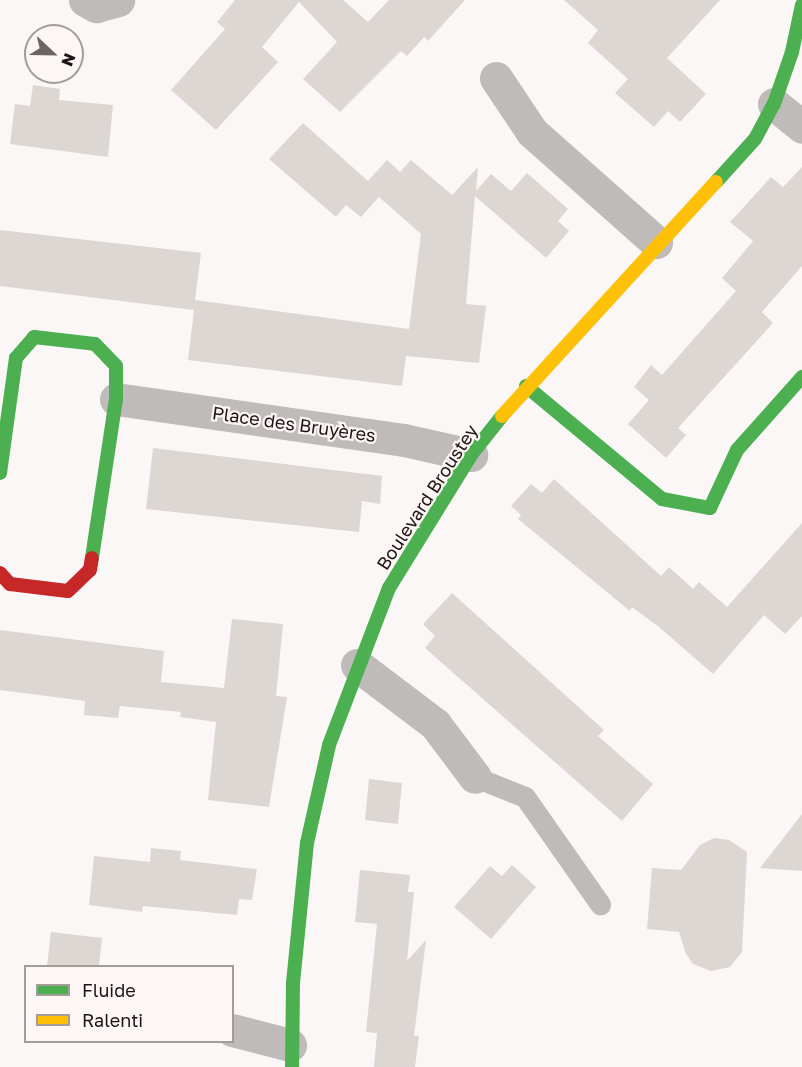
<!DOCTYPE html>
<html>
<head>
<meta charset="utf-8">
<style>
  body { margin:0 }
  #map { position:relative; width:802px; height:1067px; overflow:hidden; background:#faf7f6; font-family:"Golos Text",sans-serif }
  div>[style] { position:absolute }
  .building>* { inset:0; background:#ddd7d4 }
  .lane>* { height:21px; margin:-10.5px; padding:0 10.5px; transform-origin:10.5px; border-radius:10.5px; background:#bebbba }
  .street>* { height:33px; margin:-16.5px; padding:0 16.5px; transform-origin:16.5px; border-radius:16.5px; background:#bebbba }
  .fast>* { height:14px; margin:-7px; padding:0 7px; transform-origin:7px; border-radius:7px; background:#4caf50 }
  .slow>* { height:14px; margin:-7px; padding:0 7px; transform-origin:7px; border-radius:7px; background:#ffc107 }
  .jam>* { height:14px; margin:-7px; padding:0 7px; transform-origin:7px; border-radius:7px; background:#c62828 }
  span { translate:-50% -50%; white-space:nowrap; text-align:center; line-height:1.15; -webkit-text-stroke:4.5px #fcf6f4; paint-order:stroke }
  .street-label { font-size:18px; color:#1e1511 }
  .legend { position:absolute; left:24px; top:965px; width:210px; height:78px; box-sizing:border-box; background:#fcf6f4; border:2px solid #a39c99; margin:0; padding:8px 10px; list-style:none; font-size:18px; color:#1e1511 }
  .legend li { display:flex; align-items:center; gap:12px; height:30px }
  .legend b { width:30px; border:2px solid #a39c99 }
  .north { position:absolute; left:24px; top:24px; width:60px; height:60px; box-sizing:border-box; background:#fcf6f4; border:2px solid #a39c99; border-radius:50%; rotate:112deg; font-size:16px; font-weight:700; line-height:24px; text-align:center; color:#1e1511 }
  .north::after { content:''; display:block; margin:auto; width:21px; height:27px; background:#6b6461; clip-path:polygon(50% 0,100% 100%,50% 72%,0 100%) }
</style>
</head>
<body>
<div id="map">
  <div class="building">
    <div style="clip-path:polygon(235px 0,343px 0,368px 22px,389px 0,465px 0,428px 41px,424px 37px,407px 56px,401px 51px,340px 112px,303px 79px,337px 42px,299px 2px,262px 47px,278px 62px,216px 130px,171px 90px,225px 29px,217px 22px)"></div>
    <div style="clip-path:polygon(564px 0,720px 0,667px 58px,706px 94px,680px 122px,668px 111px,654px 127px,615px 93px,628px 79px,588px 43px,598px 30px)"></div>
    <div style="clip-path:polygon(33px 85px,60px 89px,59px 100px,113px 105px,108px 157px,10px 144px,15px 104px,30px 106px)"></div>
    <div style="clip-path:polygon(303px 123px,368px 181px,387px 160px,400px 172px,411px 160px,452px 195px,478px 167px,476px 191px,491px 174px,511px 191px,527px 173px,568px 209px,558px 221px,569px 231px,546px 258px,475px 196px,466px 304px,486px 306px,479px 363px,406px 356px,402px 386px,188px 360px,194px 310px,0 286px,0 230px,201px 253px,195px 300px,409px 329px,421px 234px,379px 197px,361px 217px,346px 205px,336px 217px,269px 159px)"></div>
    <div style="clip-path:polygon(802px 167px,802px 266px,762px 312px,773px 323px,678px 428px,686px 435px,666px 458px,628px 424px,649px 400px,634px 387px,651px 365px,662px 375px,736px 291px,722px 278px,753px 241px,730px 222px,771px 177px,783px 187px)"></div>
    <div style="clip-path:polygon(153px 448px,382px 476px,380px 504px,362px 501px,359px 532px,146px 509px)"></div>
    <div style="clip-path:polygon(554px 479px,661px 576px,669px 567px,693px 589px,699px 582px,727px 607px,802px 523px,802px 616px,785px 634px,764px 615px,713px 674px,659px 627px,632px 607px,630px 611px,518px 519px,521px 515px,511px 506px,531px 484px,542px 493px)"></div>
    <div style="clip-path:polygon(452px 593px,604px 730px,598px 736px,653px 784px,622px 821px,425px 648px,435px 636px,423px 624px)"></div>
    <div style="clip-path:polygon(232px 619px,283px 624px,276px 696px,287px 697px,269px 807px,208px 800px,216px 722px,180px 717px,181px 712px,120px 706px,118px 718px,84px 715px,85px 701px,0 690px,0 630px,164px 651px,161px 682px,224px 688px)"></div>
    <div style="clip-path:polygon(369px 779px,402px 783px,398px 824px,365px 820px)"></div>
    <div style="clip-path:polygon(802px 814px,802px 871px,760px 868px)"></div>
    <div style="clip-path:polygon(714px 838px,729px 840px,747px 852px,742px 952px,730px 967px,711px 971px,693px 964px,686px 954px,679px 932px,647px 929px,652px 868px,681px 870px,700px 845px)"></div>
    <div style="clip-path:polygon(151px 848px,181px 851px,180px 860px,257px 869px,252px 900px,239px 899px,237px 915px,143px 906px,142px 912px,89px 905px,94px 856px,150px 862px)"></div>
    <div style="clip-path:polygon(512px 865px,536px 887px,491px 939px,454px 907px,490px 866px,502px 876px)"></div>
    <div style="clip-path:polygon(360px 870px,410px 875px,408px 892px,414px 892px,407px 961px,426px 940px,414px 1036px,419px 1036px,415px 1067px,374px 1067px,377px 1033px,366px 1032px,377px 924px,355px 922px)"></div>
    <div style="clip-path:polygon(51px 932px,102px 938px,99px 966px,47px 966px)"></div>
  </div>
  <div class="lane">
    <div style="left:475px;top:777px;width:54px;rotate:21.8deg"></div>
    <div style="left:525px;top:797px;width:131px;rotate:55deg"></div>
  </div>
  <div class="street">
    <div style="left:85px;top:0;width:13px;rotate:29deg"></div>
    <div style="left:96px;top:6px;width:23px;rotate:-15deg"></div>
    <div style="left:496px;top:78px;width:65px;rotate:56.3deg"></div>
    <div style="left:532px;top:132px;width:166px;rotate:41.6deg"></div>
    <div style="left:774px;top:104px;width:36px;rotate:39deg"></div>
    <div style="left:116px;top:399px;width:291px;rotate:8.1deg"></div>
    <div style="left:404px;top:440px;width:69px;rotate:12.6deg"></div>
    <div style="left:357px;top:665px;width:98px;rotate:37.1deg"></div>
    <div style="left:435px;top:724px;width:66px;rotate:53deg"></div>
    <div style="left:232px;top:1030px;width:60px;rotate:14.5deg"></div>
  </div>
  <div class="fast">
    <div style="left:716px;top:182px;width:58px;rotate:-47.8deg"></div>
    <div style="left:755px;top:139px;width:40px;rotate:-62deg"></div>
    <div style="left:774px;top:104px;width:55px;rotate:-70.9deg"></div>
    <div style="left:792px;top:52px;width:48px;rotate:-78deg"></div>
    <div style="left:526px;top:386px;width:177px;rotate:39.7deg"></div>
    <div style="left:662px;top:499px;width:49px;rotate:10.6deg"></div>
    <div style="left:710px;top:508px;width:64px;rotate:-65deg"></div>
    <div style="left:737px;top:450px;width:98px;rotate:-48.3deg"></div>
    <div style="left:0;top:473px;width:116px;rotate:-82.1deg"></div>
    <div style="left:16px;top:358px;width:28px;rotate:-49deg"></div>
    <div style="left:34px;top:337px;width:61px;rotate:6.5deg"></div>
    <div style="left:95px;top:344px;width:30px;rotate:46deg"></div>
    <div style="left:116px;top:366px;width:33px;rotate:90deg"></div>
    <div style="left:116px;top:399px;width:161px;rotate:98.6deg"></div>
    <div style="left:292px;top:1067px;width:84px;rotate:-89.3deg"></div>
    <div style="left:293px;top:983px;width:141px;rotate:-84.3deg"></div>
    <div style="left:307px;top:843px;width:100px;rotate:-77.3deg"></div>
    <div style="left:329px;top:745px;width:168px;rotate:-69.1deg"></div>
    <div style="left:389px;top:588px;width:156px;rotate:-58.3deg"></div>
    <div style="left:471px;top:455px;width:50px;rotate:-51.5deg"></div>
  </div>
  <div class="slow">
    <div style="left:502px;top:416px;width:317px;rotate:-47.6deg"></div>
  </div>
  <div class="jam">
    <div style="left:0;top:573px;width:15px;rotate:48deg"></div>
    <div style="left:10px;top:584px;width:58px;rotate:6.9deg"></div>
    <div style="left:68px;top:591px;width:30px;rotate:-44deg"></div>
    <div style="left:90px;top:570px;width:12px;rotate:-81deg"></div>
  </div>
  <div class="street-label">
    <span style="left:294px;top:424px;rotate:8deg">Place des Bruyères</span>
    <span style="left:427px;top:497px;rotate:-57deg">Boulevard Broustey</span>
  </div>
  <ul class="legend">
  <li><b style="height:8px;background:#4caf50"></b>Fluide</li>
  <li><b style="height:8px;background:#ffc107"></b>Ralenti</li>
  </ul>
  <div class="north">N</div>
</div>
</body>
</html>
